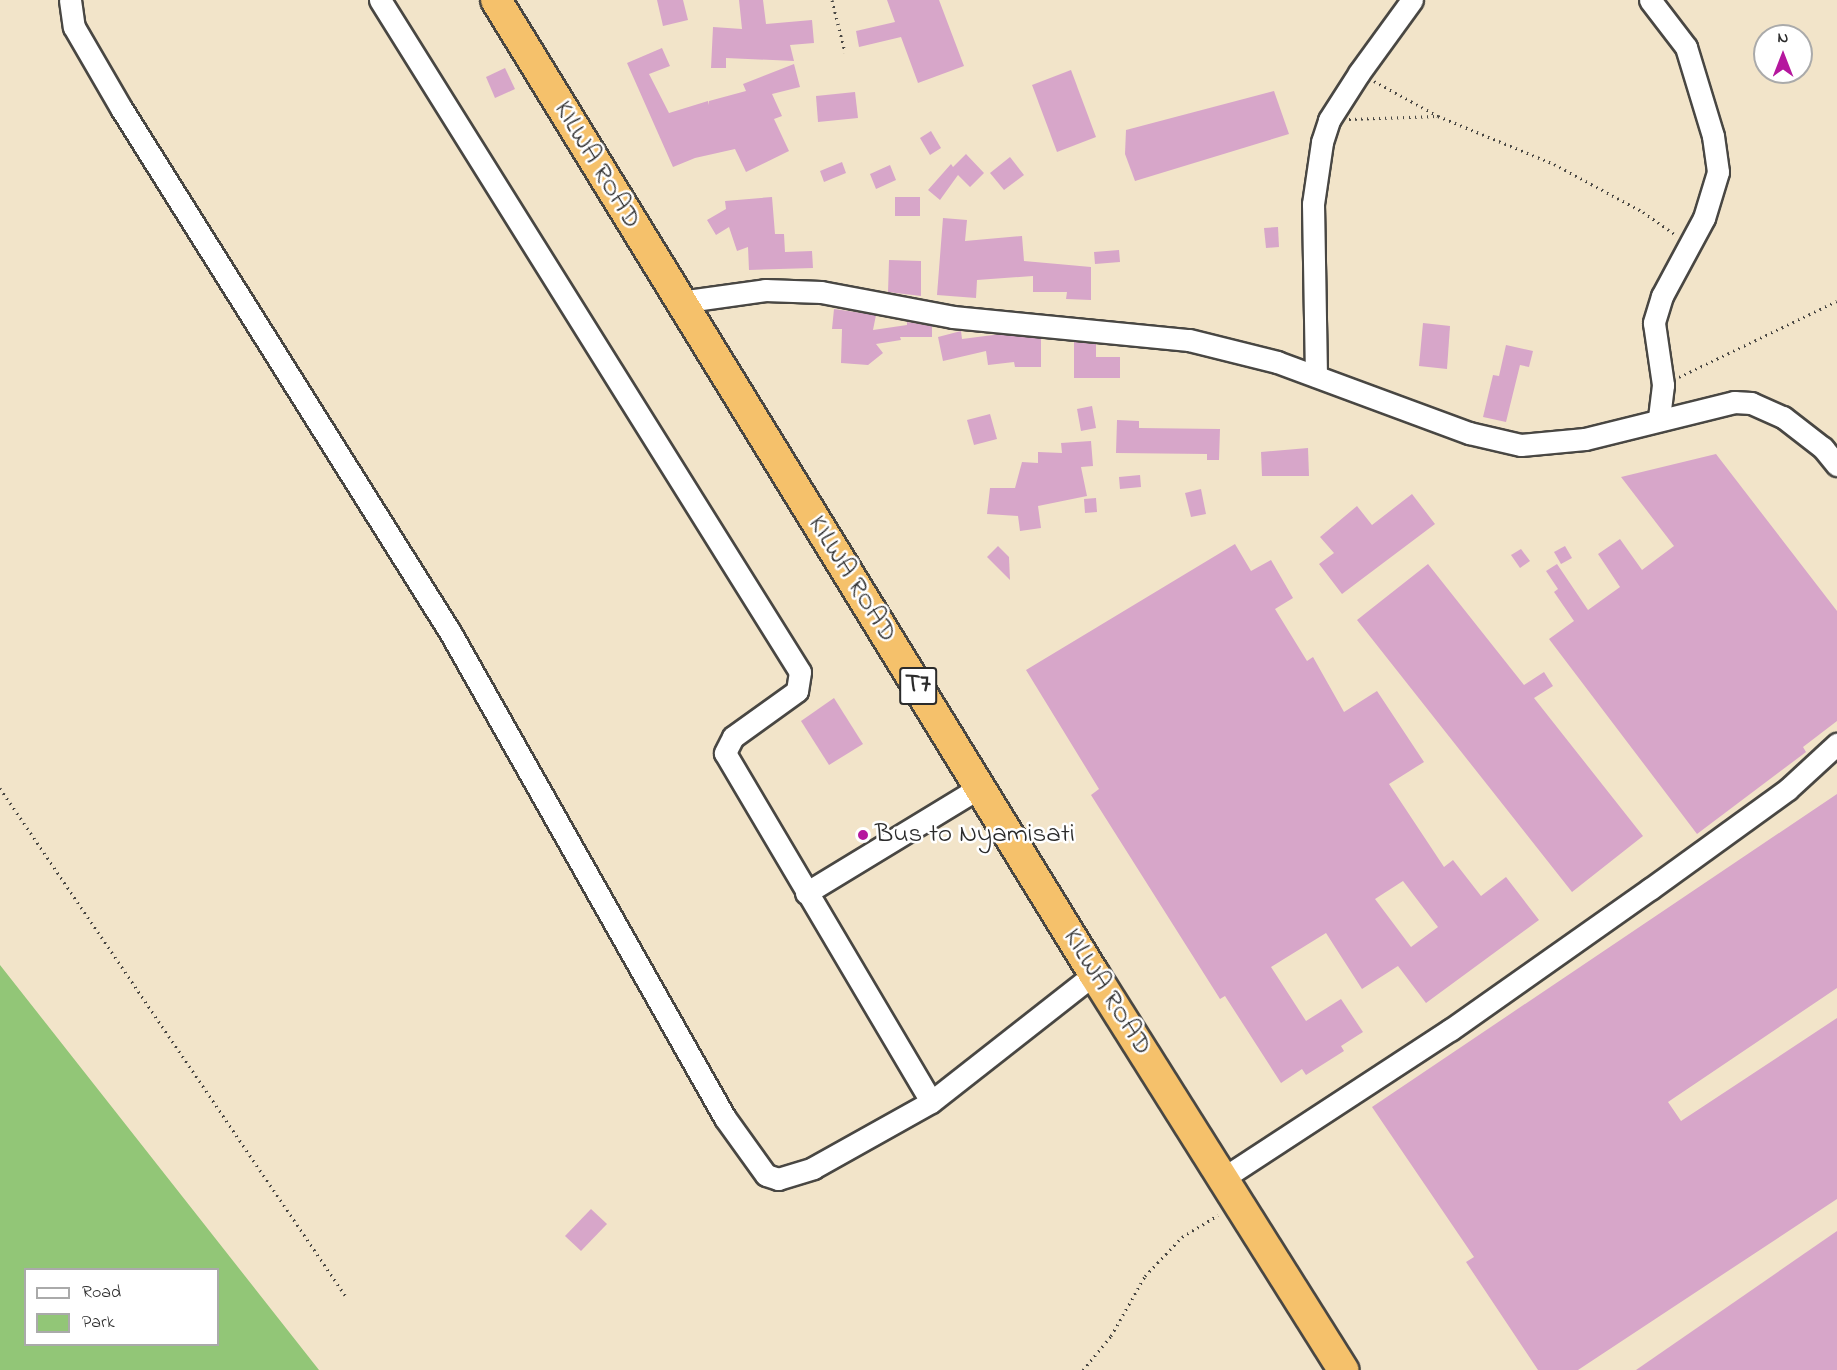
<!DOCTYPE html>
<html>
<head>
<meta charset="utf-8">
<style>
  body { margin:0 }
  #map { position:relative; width:1837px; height:1370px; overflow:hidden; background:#f2e4c9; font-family:"Indie Flower",sans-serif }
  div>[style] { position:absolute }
  .green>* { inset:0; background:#92c677 }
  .building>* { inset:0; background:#d7a6c9 }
  .path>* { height:3px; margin-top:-1.5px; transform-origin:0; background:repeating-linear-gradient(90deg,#494743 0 1.5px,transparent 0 6px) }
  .roads { filter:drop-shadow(2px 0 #494743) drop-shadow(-2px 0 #494743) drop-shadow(0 2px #494743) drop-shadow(0 -2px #494743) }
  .minor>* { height:21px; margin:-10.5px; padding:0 10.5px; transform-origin:10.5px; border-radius:10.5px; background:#fff }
  .highway>* { height:30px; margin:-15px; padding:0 15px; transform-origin:15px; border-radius:15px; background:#f5c16b }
  .dots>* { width:16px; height:16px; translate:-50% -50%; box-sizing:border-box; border:3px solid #fff; border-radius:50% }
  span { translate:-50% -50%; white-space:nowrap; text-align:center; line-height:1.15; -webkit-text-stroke:5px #fff; paint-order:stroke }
  .shield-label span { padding:2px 4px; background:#fff; border:2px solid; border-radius:4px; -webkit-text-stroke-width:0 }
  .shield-label { font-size:26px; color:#2b2b2b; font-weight:700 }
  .street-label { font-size:27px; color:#2b2b2b }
  .poi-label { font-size:27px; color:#2b2b2b }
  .left { translate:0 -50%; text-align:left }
  .legend { position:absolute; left:24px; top:1268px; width:195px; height:78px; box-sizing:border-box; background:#fff; border:2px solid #aaa; margin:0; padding:8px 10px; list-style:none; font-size:18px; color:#2b2b2b }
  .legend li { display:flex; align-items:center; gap:12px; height:30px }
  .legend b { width:30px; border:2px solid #aaa }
  .north { position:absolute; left:1753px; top:24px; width:60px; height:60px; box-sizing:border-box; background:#fff; border:2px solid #aaa; border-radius:50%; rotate:0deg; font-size:16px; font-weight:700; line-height:24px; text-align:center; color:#2b2b2b }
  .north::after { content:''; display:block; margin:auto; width:21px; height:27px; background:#b5179e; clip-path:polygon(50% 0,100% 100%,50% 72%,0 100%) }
</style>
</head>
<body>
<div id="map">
  <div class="green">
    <div style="clip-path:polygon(evenodd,0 965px,319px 1370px,0 1370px,0 965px,26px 1270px,218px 1270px,218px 1344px,26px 1344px,26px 1270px)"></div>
  </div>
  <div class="building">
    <div style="clip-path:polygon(657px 0,683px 0,688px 20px,663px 26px)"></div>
    <div style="clip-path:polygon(739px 0,763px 0,766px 24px,812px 20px,814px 43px,790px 45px,794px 61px,726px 58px,726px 68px,711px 68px,713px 27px,742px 29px)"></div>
    <div style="clip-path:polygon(887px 0,939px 0,964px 66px,918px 83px,901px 37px,859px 47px,856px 31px,895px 22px)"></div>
    <div style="clip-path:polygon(662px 48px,670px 66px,649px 74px,669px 113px,708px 101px,709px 105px,709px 101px,746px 91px,743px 84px,794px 64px,800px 87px,772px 94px,782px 116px,774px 119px,789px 151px,746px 172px,735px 149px,695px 158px,673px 167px,627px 63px)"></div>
    <div style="clip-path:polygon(505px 68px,515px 89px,495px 98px,486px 77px)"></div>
    <div style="clip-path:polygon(1071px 70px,1096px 137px,1057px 152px,1032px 85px)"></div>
    <div style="clip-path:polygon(1274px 91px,1289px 134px,1135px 181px,1125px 154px,1126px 130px)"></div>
    <div style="clip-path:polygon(855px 92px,858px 118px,818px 122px,816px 96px)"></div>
    <div style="clip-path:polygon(931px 131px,941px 148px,930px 155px,920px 138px)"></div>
    <div style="clip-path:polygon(966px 154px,984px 173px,970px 187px,958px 175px,940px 200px,928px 190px,951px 164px,953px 167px)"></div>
    <div style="clip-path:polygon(1010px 157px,1024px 175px,1004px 190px,990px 173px)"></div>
    <div style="clip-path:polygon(842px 162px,846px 173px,824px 182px,820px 171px)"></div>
    <div style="clip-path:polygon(890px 165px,896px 180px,876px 189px,870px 174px)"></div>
    <div style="clip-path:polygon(772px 197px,775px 234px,784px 234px,785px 252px,812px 251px,813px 268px,749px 270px,748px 247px,737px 251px,729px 227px,716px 235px,707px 220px,726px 209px,725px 201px)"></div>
    <div style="clip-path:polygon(895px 197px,920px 197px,920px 216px,895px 216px)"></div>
    <div style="clip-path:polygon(943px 218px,967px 220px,965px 241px,1022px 236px,1024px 261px,1091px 267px,1091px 300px,1066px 299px,1067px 292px,1033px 292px,1033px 276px,977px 280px,976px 298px,937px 295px)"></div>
    <div style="clip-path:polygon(1278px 227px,1279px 247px,1266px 248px,1264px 228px)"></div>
    <div style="clip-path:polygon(1119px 250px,1120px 262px,1095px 264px,1094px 252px)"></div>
    <div style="clip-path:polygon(889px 260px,921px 261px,921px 296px,888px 292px)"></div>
    <div style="clip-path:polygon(834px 309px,876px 315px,873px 330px,907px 325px,907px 322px,932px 326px,932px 337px,900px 337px,901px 340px,876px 344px,883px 353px,868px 365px,841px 363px,842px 329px,832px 329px)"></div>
    <div style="clip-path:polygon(1423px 323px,1450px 326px,1447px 369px,1419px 366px)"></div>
    <div style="clip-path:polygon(961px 331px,962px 339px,1001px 334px,1041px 338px,1041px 367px,1015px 367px,1014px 362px,988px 365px,986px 351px,943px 361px,938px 337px)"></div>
    <div style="clip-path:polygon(1074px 342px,1096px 344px,1096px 357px,1120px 357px,1120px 378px,1074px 378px)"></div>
    <div style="clip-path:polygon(1506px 345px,1533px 351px,1529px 367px,1520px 365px,1506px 422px,1483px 417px,1493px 375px,1499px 376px)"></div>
    <div style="clip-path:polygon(1092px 406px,1096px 428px,1081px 431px,1077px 409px)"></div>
    <div style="clip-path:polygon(990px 414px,997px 439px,974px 445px,967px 420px)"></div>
    <div style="clip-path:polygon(1117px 420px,1139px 421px,1139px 428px,1220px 429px,1219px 460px,1207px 460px,1207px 454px,1116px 453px)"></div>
    <div style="clip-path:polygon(1091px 441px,1093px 466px,1081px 467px,1087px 496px,1038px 506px,1041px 528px,1020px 531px,1018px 516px,987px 514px,990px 488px,1015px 488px,1022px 462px,1038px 463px,1038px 452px,1062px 453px,1061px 443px)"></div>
    <div style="clip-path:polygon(1308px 448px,1309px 476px,1262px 476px,1261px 452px)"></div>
    <div style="clip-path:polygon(1716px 454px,1837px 611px,1837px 721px,1803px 747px,1806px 752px,1697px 834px,1549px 639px,1574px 621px,1554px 592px,1558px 589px,1546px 571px,1557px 564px,1588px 610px,1620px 587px,1598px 554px,1620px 539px,1642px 570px,1674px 546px,1621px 477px)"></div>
    <div style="clip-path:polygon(1140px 475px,1141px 487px,1120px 489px,1119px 477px)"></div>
    <div style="clip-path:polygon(1201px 489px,1206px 514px,1191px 517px,1185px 493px)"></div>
    <div style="clip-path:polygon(1412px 494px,1435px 524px,1342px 594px,1319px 564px,1334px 553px,1320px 537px,1357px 506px,1372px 525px)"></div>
    <div style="clip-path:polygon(1096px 498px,1097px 512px,1085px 513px,1084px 499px)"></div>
    <div style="clip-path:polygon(evenodd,1235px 544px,1251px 571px,1271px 560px,1293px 598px,1275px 609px,1307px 661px,1313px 657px,1344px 712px,1377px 691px,1424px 762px,1389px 784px,1444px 867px,1453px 860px,1481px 896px,1506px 877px,1539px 920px,1426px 1003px,1398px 966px,1362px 989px,1326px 933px,1271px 967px,1306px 1021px,1341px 999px,1363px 1032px,1341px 1046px,1344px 1051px,1306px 1075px,1302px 1069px,1281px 1083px,1225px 996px,1220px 999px,1091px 795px,1099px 789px,1026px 670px,1235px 544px,1403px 881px,1438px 927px,1411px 947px,1375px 899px,1403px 881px)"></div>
    <div style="clip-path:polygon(998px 546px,1009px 557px,1010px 580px,987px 557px)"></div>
    <div style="clip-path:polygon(1565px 546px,1572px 558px,1561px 564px,1554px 552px)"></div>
    <div style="clip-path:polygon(1521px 549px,1530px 561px,1520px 568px,1511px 555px)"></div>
    <div style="clip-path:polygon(1428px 564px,1524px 685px,1544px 672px,1553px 686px,1534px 698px,1643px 836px,1572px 892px,1357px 620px)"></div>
    <div style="clip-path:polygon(834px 698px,863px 744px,829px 765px,801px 721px)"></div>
    <div style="clip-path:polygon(1837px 794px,1837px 988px,1668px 1102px,1681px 1121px,1837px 1018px,1837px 1199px,1578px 1370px,1538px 1370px,1466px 1262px,1474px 1257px,1372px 1107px)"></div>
    <div style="clip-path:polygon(591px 1209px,607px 1224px,581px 1251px,565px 1236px)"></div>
    <div style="clip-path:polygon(1837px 1231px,1837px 1370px,1636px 1370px)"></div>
  </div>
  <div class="path">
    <div style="left:832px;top:0;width:54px;rotate:76deg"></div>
    <div style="left:1374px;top:81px;width:73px;rotate:28.7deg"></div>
    <div style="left:1438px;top:116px;width:126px;rotate:22.5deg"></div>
    <div style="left:1554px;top:164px;width:101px;rotate:28.3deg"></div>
    <div style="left:1643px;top:212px;width:39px;rotate:35deg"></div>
    <div style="left:1349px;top:119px;width:87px;rotate:-2deg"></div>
    <div style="left:1679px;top:377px;width:175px;rotate:-25.7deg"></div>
    <div style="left:0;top:788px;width:617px;rotate:55.77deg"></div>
    <div style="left:1083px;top:1370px;width:44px;rotate:-50.5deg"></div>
    <div style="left:1111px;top:1336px;width:69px;rotate:-60.5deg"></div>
    <div style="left:1145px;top:1276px;width:54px;rotate:-46.5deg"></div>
    <div style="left:1182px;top:1237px;width:42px;rotate:-31.4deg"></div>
  </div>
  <div class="roads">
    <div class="minor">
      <div style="left:70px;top:0;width:27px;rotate:82deg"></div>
      <div style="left:74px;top:27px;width:94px;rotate:59.9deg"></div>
      <div style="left:121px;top:108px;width:619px;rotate:57.88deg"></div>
      <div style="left:450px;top:632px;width:558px;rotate:60.5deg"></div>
      <div style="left:725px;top:1118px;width:70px;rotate:54.3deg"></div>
      <div style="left:766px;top:1175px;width:13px;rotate:18deg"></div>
      <div style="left:778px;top:1179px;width:37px;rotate:-17deg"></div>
      <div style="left:813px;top:1168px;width:135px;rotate:-29.2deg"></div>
      <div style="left:931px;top:1102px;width:207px;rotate:-38.1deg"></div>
      <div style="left:380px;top:0;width:792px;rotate:57.99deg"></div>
      <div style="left:800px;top:672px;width:19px;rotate:99deg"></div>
      <div style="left:797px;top:691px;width:79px;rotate:144.3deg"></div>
      <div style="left:733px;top:737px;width:18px;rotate:117deg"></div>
      <div style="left:725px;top:753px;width:405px;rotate:59.4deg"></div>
      <div style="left:1650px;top:0;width:59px;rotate:52.5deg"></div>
      <div style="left:1686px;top:47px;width:93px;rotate:73.1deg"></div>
      <div style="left:1713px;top:136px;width:36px;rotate:82deg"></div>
      <div style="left:1718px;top:172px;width:48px;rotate:106.9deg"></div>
      <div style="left:1704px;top:218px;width:89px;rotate:118.3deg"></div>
      <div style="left:1662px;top:296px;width:28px;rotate:107deg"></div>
      <div style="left:1654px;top:323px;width:63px;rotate:81.7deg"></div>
      <div style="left:1663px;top:385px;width:35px;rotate:97deg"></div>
      <div style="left:680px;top:302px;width:86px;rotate:-8deg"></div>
      <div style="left:765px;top:290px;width:56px;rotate:2deg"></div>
      <div style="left:821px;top:292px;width:134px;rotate:10.7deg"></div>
      <div style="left:953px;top:317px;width:237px;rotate:5.6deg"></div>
      <div style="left:1189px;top:340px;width:91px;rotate:14deg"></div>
      <div style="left:1277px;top:362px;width:205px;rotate:20.3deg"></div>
      <div style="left:1469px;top:433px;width:53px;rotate:13deg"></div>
      <div style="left:1521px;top:445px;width:64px;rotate:-5.4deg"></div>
      <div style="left:1585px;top:439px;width:154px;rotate:-13.9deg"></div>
      <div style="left:1734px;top:402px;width:17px;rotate:3deg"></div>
      <div style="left:1751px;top:403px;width:35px;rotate:24deg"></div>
      <div style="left:1783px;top:417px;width:51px;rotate:37.8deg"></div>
      <div style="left:1823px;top:448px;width:22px;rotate:51deg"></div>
      <div style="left:1316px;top:376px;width:172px;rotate:-91deg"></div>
      <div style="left:1313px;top:204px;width:63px;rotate:-81.7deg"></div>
      <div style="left:1322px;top:142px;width:23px;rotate:-72deg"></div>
      <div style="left:1329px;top:120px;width:56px;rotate:-57.4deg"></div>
      <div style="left:1359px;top:73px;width:90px;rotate:-54deg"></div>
      <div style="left:806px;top:893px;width:204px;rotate:-31.3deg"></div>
      <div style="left:1225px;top:1177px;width:269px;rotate:-33.2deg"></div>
      <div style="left:1450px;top:1030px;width:245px;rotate:-35.2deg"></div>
      <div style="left:1650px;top:889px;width:170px;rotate:-35.9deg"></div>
      <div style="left:1788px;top:789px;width:67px;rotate:-42.6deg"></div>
    </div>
    <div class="highway">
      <div style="left:496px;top:0;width:1143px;rotate:58.45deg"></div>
      <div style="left:1094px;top:974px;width:468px;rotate:57.8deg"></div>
    </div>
  </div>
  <div class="dots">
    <div style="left:863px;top:835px;background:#b5179e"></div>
  </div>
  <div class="shield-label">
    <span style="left:918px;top:686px">T7</span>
  </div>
  <div class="street-label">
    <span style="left:597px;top:165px;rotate:59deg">KILWA ROAD</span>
    <span style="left:852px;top:579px;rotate:58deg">KILWA ROAD</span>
    <span style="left:1107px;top:992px;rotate:58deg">KILWA ROAD</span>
  </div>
  <div class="poi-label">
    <span class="left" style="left:875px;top:835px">Bus to Nyamisati</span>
  </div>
  <ul class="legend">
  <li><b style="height:8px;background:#fff"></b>Road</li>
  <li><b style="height:16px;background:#92c677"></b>Park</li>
  </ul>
  <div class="north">N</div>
</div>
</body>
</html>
